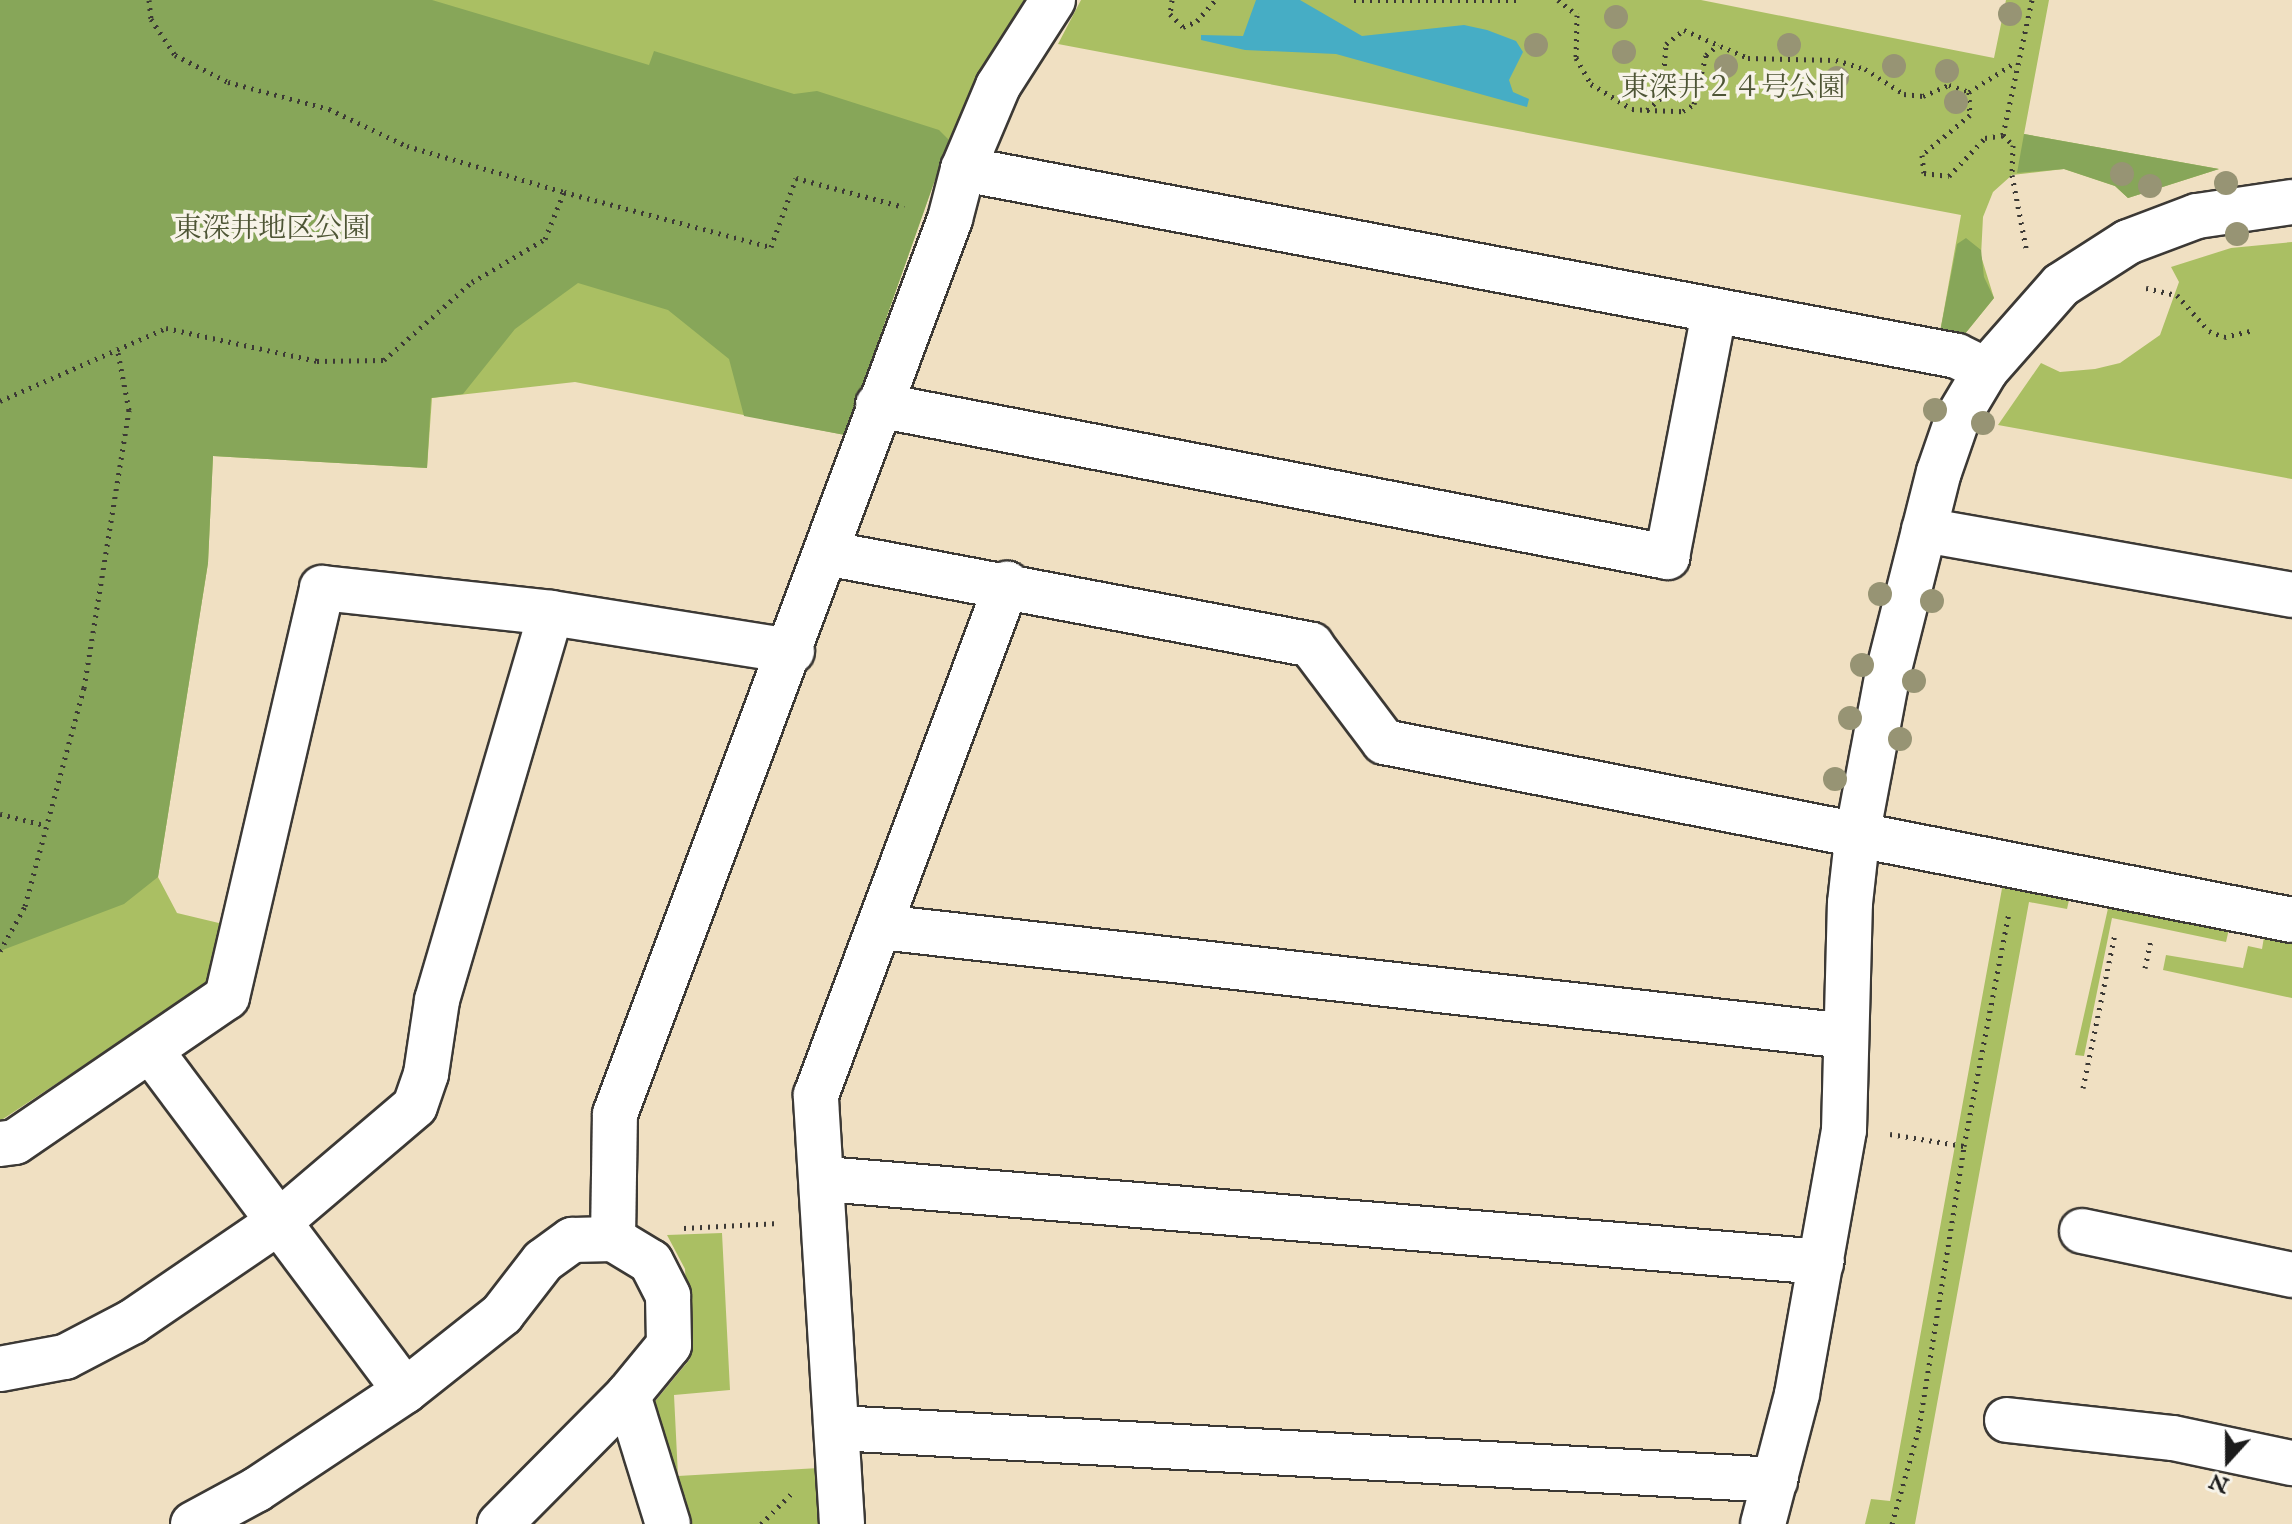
<!DOCTYPE html>
<html>
<head>
<meta charset="utf-8">
<style>
  body { margin:0 }
  #map { position:relative; width:2292px; height:1524px; overflow:hidden; background:#f0e0c2; font-family:"IM FELL English","Noto Serif JP",serif }
  div>[style] { position:absolute }
  .green>* { inset:0; background:#aabf63 }
  .forest>* { inset:0; background:#87a659 }
  .water>* { inset:0; background:#46adc5 }
  .path>* { height:5px; margin-top:-2.5px; transform-origin:0; background:repeating-linear-gradient(90deg,#3c3935 0 2px,transparent 0 8px) }
  .roads { filter:drop-shadow(2px 0 #3c3935) drop-shadow(-2px 0 #3c3935) drop-shadow(0 2px #3c3935) drop-shadow(0 -2px #3c3935) }
  .minor>* { height:44px; margin:-22px; padding:0 22px; transform-origin:22px; border-radius:22px; background:#fff }
  .tertiary>* { height:44px; margin:-22px; padding:0 22px; transform-origin:22px; border-radius:22px; background:#fff }
  .trees>* { width:24px; height:24px; margin:-12px; border-radius:50%; background:#979474 }
  span { translate:-50% -50%; white-space:nowrap; text-align:center; line-height:1.15; -webkit-text-stroke:7px #f7f3e8; paint-order:stroke }
  .park-label { font-size:28px; color:#4e5535 }
  .north { position:absolute; left:2188px; top:1420px; width:80px; height:80px; -webkit-text-stroke:6px #f7f3e8; paint-order:stroke; rotate:201deg; font-size:22px; font-weight:700; line-height:32px; text-align:center; color:#1c1c1c }
  .north::after { content:''; display:block; margin:auto; width:28px; height:36px; background:#1c1c1c; clip-path:polygon(50% 0,100% 100%,50% 72%,0 100%) }
</style>
</head>
<body>
<div id="map">
  <div class="green">
    <div style="clip-path:polygon(0 0,1029px 0,949px 140px,845px 435px,575px 382px,432px 398px,427px 468px,213px 456px,208px 563px,158px 877px,177px 913px,223px 924px,210px 982px,0 1121px)"></div>
    <div style="clip-path:polygon(1081px 0,1701px 0,1994px 58px,2006px 0,2049px 0,2024px 134px,2219px 169px,2128px 198px,2115px 186px,2064px 169px,2012px 175px,1993px 192px,1983px 217px,1981px 256px,1994px 298px,1964px 335px,1940px 332px,1961px 215px,1058px 44px)"></div>
    <div style="clip-path:polygon(2292px 242px,2292px 479px,1998px 425px,2041px 363px,2060px 372px,2095px 369px,2120px 363px,2160px 335px,2179px 282px,2171px 267px,2231px 248px)"></div>
    <div style="clip-path:polygon(2003px 883px,2070px 896px,2067px 909px,2029px 902px,1915px 1524px,1865px 1524px,1871px 1499px,1890px 1501px)"></div>
    <div style="clip-path:polygon(2109px 904px,2229px 929px,2226px 942px,2112px 918px,2084px 1056px,2075px 1055px)"></div>
    <div style="clip-path:polygon(2264px 937px,2292px 943px,2292px 998px,2163px 970px,2166px 955px,2243px 968px,2248px 946px,2262px 949px)"></div>
    <div style="clip-path:polygon(722px 1233px,730px 1390px,674px 1395px,678px 1476px,819px 1468px,822px 1524px,687px 1524px,652px 1405px,690px 1359px,685px 1269px,667px 1235px)"></div>
  </div>
  <div class="forest">
    <div style="clip-path:polygon(0 0,432px 0,649px 65px,654px 51px,794px 94px,817px 91px,939px 130px,949px 140px,845px 435px,744px 416px,729px 359px,668px 310px,578px 283px,515px 329px,463px 394px,431px 398px,427px 468px,213px 456px,208px 563px,158px 877px,124px 904px,0 951px)"></div>
    <div style="clip-path:polygon(2024px 134px,2219px 169px,2128px 198px,2115px 186px,2064px 169px,2017px 173px)"></div>
    <div style="clip-path:polygon(1966px 238px,1981px 250px,1984px 277px,1994px 298px,1964px 335px,1940px 332px,1957px 244px)"></div>
  </div>
  <div class="water">
    <div style="clip-path:polygon(1256px 0,1300px 0,1362px 36px,1464px 25px,1487px 30px,1516px 41px,1523px 52px,1509px 80px,1513px 92px,1529px 99px,1527px 107px,1336px 54px,1245px 50px,1201px 40px,1201px 35px,1243px 36px)"></div>
  </div>
  <div class="path">
    <div style="left:149px;top:0;width:19px;rotate:84deg"></div>
    <div style="left:151px;top:19px;width:43px;rotate:56.3deg"></div>
    <div style="left:175px;top:55px;width:59px;rotate:27deg"></div>
    <div style="left:228px;top:82px;width:105px;rotate:15deg"></div>
    <div style="left:329px;top:109px;width:86px;rotate:25.4deg"></div>
    <div style="left:407px;top:146px;width:164px;rotate:16.3deg"></div>
    <div style="left:564px;top:192px;width:214px;rotate:14.9deg"></div>
    <div style="left:771px;top:247px;width:73px;rotate:-70.1deg"></div>
    <div style="left:796px;top:178px;width:112px;rotate:15deg"></div>
    <div style="left:1172px;top:0;width:14px;rotate:98deg"></div>
    <div style="left:1170px;top:14px;width:18px;rotate:45deg"></div>
    <div style="left:1183px;top:27px;width:15px;rotate:-23deg"></div>
    <div style="left:1197px;top:21px;width:28px;rotate:-49deg"></div>
    <div style="left:1354px;top:0;width:164px"></div>
    <div style="left:1558px;top:0;width:24px;rotate:38deg"></div>
    <div style="left:1577px;top:15px;width:43px;rotate:91.3deg"></div>
    <div style="left:1576px;top:58px;width:30px;rotate:60deg"></div>
    <div style="left:1591px;top:84px;width:48px;rotate:31.4deg"></div>
    <div style="left:1632px;top:109px;width:15px;rotate:4deg"></div>
    <div style="left:1647px;top:110px;width:20px;rotate:-41deg"></div>
    <div style="left:1662px;top:97px;width:53px;rotate:-85.7deg"></div>
    <div style="left:1666px;top:44px;width:23px;rotate:-38deg"></div>
    <div style="left:1684px;top:30px;width:70px;rotate:23.6deg"></div>
    <div style="left:1748px;top:58px;width:88px;rotate:1.3deg"></div>
    <div style="left:1836px;top:60px;width:30px;rotate:17deg"></div>
    <div style="left:1865px;top:69px;width:46px;rotate:32.7deg"></div>
    <div style="left:1904px;top:94px;width:19px;rotate:6deg"></div>
    <div style="left:1923px;top:96px;width:28px;rotate:-23deg"></div>
    <div style="left:1949px;top:85px;width:21px;rotate:19deg"></div>
    <div style="left:1969px;top:92px;width:23px;rotate:88deg"></div>
    <div style="left:1970px;top:115px;width:62px;rotate:140.2deg"></div>
    <div style="left:1922px;top:155px;width:18px;rotate:84deg"></div>
    <div style="left:1924px;top:173px;width:25px;rotate:7deg"></div>
    <div style="left:1949px;top:176px;width:52px;rotate:-46.5deg"></div>
    <div style="left:1985px;top:138px;width:18px;rotate:-9deg"></div>
    <div style="left:2003px;top:135px;width:14px;rotate:45deg"></div>
    <div style="left:2013px;top:145px;width:30px;rotate:92deg"></div>
    <div style="left:2012px;top:175px;width:79px;rotate:79.1deg"></div>
    <div style="left:1969px;top:92px;width:56px;rotate:-32.6deg"></div>
    <div style="left:1647px;top:110px;width:36px;rotate:2deg"></div>
    <div style="left:1683px;top:111px;width:13px;rotate:-32deg"></div>
    <div style="left:1694px;top:104px;width:50px;rotate:-76.2deg"></div>
    <div style="left:1706px;top:55px;width:16px;rotate:-40deg"></div>
    <div style="left:2003px;top:135px;width:138px;rotate:-77.9deg"></div>
    <div style="left:2146px;top:288px;width:32px;rotate:13deg"></div>
    <div style="left:2177px;top:295px;width:48px;rotate:48.4deg"></div>
    <div style="left:2209px;top:331px;width:16px;rotate:22deg"></div>
    <div style="left:2224px;top:337px;width:27px;rotate:-13deg"></div>
    <div style="left:0;top:401px;width:181px;rotate:-23.7deg"></div>
    <div style="left:166px;top:328px;width:155px;rotate:12.3deg"></div>
    <div style="left:317px;top:361px;width:67px;rotate:-0.9deg"></div>
    <div style="left:384px;top:360px;width:118px;rotate:-41.6deg"></div>
    <div style="left:472px;top:282px;width:85px;rotate:-30.5deg"></div>
    <div style="left:545px;top:239px;width:51px;rotate:-68deg"></div>
    <div style="left:0;top:814px;width:45px;rotate:14deg"></div>
    <div style="left:0;top:951px;width:51px;rotate:-60.9deg"></div>
    <div style="left:25px;top:906px;width:226px;rotate:-74.9deg"></div>
    <div style="left:84px;top:688px;width:282px;rotate:-80.8deg"></div>
    <div style="left:129px;top:410px;width:64px;rotate:-100.8deg"></div>
    <div style="left:2145px;top:968px;width:29px;rotate:-78deg"></div>
    <div style="left:2083px;top:1088px;width:158px;rotate:-78.3deg"></div>
    <div style="left:1890px;top:1134px;width:75px;rotate:9.2deg"></div>
    <div style="left:684px;top:1228px;width:94px;rotate:-3deg"></div>
    <div style="left:761px;top:1524px;width:47px;rotate:-45deg"></div>
    <div style="left:1892px;top:1524px;width:100px;rotate:-74.3deg"></div>
    <div style="left:1919px;top:1428px;width:286px;rotate:-80.9deg"></div>
    <div style="left:1964px;top:1146px;width:237px;rotate:-79.1deg"></div>
  </div>
  <div class="roads">
    <div class="minor">
      <div style="left:963px;top:169px;width:1011px;rotate:10.65deg"></div>
      <div style="left:1957px;top:356px;width:32px;rotate:26deg"></div>
      <div style="left:878px;top:405px;width:804px;rotate:10.9deg"></div>
      <div style="left:1667px;top:557px;width:248px;rotate:-79.1deg"></div>
      <div style="left:1924px;top:530px;width:374px;rotate:10deg"></div>
      <div style="left:826px;top:553px;width:494px;rotate:10.7deg"></div>
      <div style="left:1311px;top:645px;width:121px;rotate:53deg"></div>
      <div style="left:1384px;top:742px;width:925px;rotate:11.09deg"></div>
      <div style="left:1858px;top:831px;width:157px;rotate:-79.3deg"></div>
      <div style="left:1887px;top:677px;width:211px;rotate:-75.8deg"></div>
      <div style="left:1939px;top:472px;width:58px;rotate:-70.9deg"></div>
      <div style="left:1958px;top:417px;width:55px;rotate:-59.2deg"></div>
      <div style="left:1986px;top:370px;width:113px;rotate:-48.6deg"></div>
      <div style="left:2061px;top:285px;width:80px;rotate:-32.7deg"></div>
      <div style="left:2128px;top:242px;width:74px;rotate:-20.6deg"></div>
      <div style="left:2197px;top:216px;width:96px;rotate:-8.4deg"></div>
      <div style="left:881px;top:927px;width:971px;rotate:6.44deg"></div>
      <div style="left:151px;top:1051px;width:424px;rotate:53.2deg"></div>
      <div style="left:0;top:1144px;width:15px;rotate:-8deg"></div>
      <div style="left:15px;top:1142px;width:257px;rotate:-34.4deg"></div>
      <div style="left:227px;top:997px;width:420px;rotate:-76.9deg"></div>
      <div style="left:322px;top:588px;width:230px;rotate:6.2deg"></div>
      <div style="left:551px;top:613px;width:244px;rotate:9deg"></div>
      <div style="left:825px;top:1179px;width:1000px;rotate:4.76deg"></div>
      <div style="left:2082px;top:1231px;width:215px;rotate:11.8deg"></div>
      <div style="left:613px;top:1239px;width:125px;rotate:-89.1deg"></div>
      <div style="left:615px;top:1114px;width:956px;rotate:-69.48deg"></div>
      <div style="left:950px;top:219px;width:52px;rotate:-75.4deg"></div>
      <div style="left:963px;top:169px;width:90px;rotate:-67.1deg"></div>
      <div style="left:998px;top:86px;width:102px;rotate:-57.4deg"></div>
      <div style="left:0;top:1369px;width:66px;rotate:-10.5deg"></div>
      <div style="left:65px;top:1357px;width:76px;rotate:-27.6deg"></div>
      <div style="left:132px;top:1322px;width:179px;rotate:-34.3deg"></div>
      <div style="left:280px;top:1221px;width:177px;rotate:-40.4deg"></div>
      <div style="left:415px;top:1106px;width:34px;rotate:-71deg"></div>
      <div style="left:426px;top:1074px;width:75px;rotate:-81.5deg"></div>
      <div style="left:437px;top:1000px;width:403px;rotate:-73.6deg"></div>
      <div style="left:628px;top:1395px;width:135px;rotate:72.8deg"></div>
      <div style="left:2007px;top:1420px;width:167px;rotate:6.2deg"></div>
      <div style="left:2173px;top:1438px;width:122px;rotate:11.9deg"></div>
      <div style="left:837px;top:1428px;width:940px;rotate:3.17deg"></div>
      <div style="left:193px;top:1524px;width:72px;rotate:-28.4deg"></div>
      <div style="left:256px;top:1490px;width:179px;rotate:-33.6deg"></div>
      <div style="left:405px;top:1391px;width:124px;rotate:-38.4deg"></div>
      <div style="left:502px;top:1314px;width:67px;rotate:-52.3deg"></div>
      <div style="left:543px;top:1261px;width:36px;rotate:-36deg"></div>
      <div style="left:572px;top:1240px;width:41px;rotate:-1.4deg"></div>
      <div style="left:613px;top:1239px;width:44px;rotate:31.2deg"></div>
      <div style="left:651px;top:1262px;width:38px;rotate:63deg"></div>
      <div style="left:668px;top:1296px;width:49px;rotate:88.8deg"></div>
      <div style="left:669px;top:1345px;width:65px;rotate:129.4deg"></div>
      <div style="left:628px;top:1395px;width:182px;rotate:134.8deg"></div>
      <div style="left:842px;top:1524px;width:430px;rotate:-93.5deg"></div>
      <div style="left:816px;top:1095px;width:546px;rotate:-69.51deg"></div>
    </div>
    <div class="tertiary">
      <div style="left:1763px;top:1524px;width:134px;rotate:-75.3deg"></div>
      <div style="left:1797px;top:1394px;width:268px;rotate:-79.9deg"></div>
      <div style="left:1844px;top:1130px;width:227px;rotate:-88.5deg"></div>
      <div style="left:1850px;top:903px;width:72px;rotate:-83.7deg"></div>
    </div>
  </div>
  <div class="trees">
    <div style="left:2010px;top:14px"></div>
    <div style="left:1616px;top:17px"></div>
    <div style="left:1536px;top:45px"></div>
    <div style="left:1789px;top:45px"></div>
    <div style="left:1624px;top:52px"></div>
    <div style="left:1726px;top:66px"></div>
    <div style="left:1894px;top:66px"></div>
    <div style="left:1947px;top:71px"></div>
    <div style="left:1837px;top:78px"></div>
    <div style="left:1956px;top:102px"></div>
    <div style="left:2122px;top:174px"></div>
    <div style="left:2226px;top:183px"></div>
    <div style="left:2150px;top:186px"></div>
    <div style="left:2237px;top:234px"></div>
    <div style="left:1935px;top:410px"></div>
    <div style="left:1983px;top:423px"></div>
    <div style="left:1880px;top:594px"></div>
    <div style="left:1932px;top:601px"></div>
    <div style="left:1862px;top:665px"></div>
    <div style="left:1914px;top:681px"></div>
    <div style="left:1850px;top:718px"></div>
    <div style="left:1900px;top:739px"></div>
    <div style="left:1835px;top:779px"></div>
  </div>
  <div class="park-label">
    <span style="left:1733px;top:89px">東深井２４号公園</span>
    <span style="left:272px;top:230px">東深井地区公園</span>
  </div>
  <div class="north">N</div>
</div>
</body>
</html>
